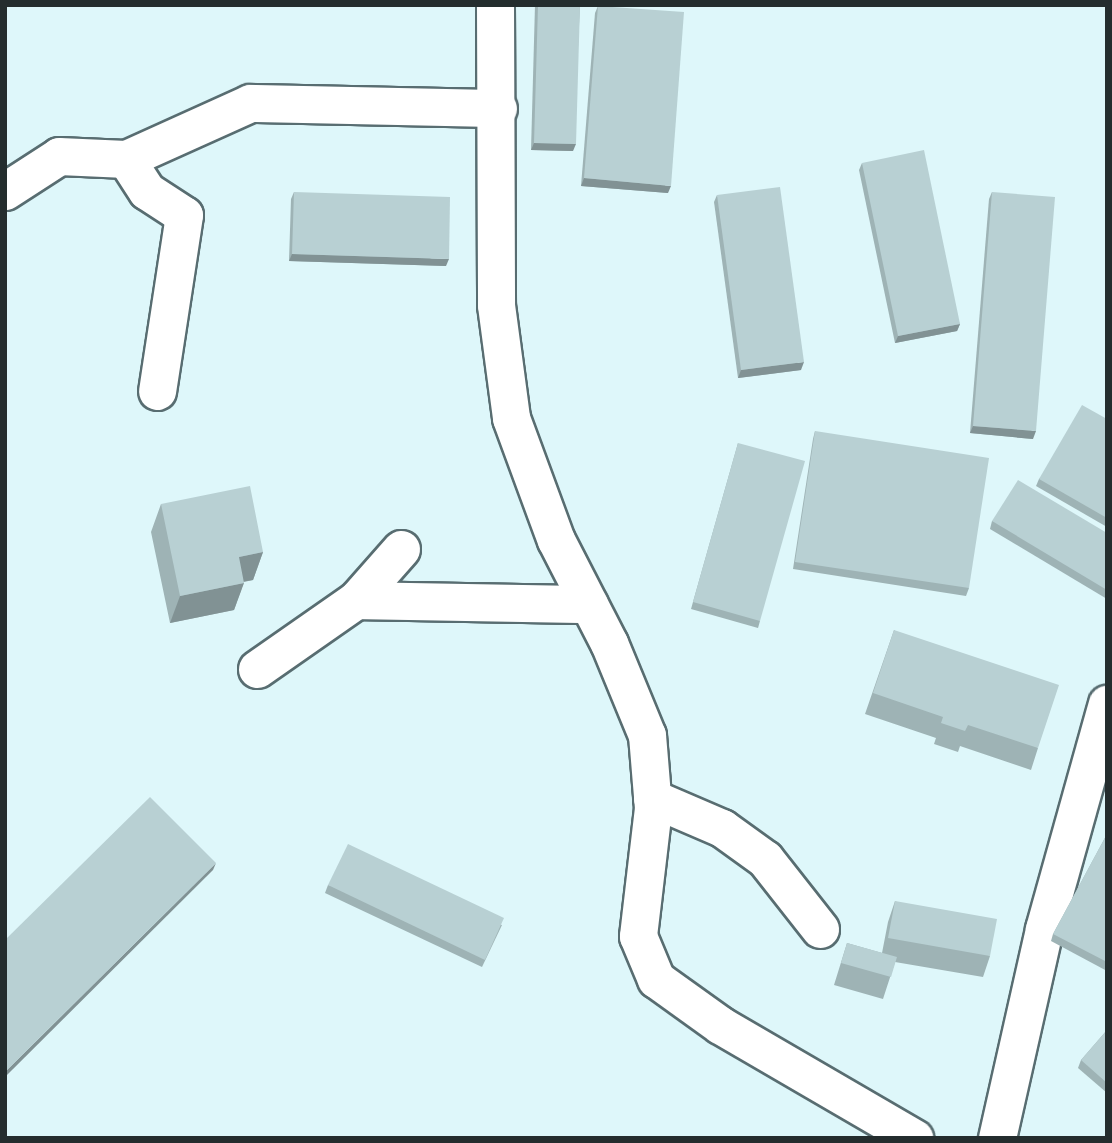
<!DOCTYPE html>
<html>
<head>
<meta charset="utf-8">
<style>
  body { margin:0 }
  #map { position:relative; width:1112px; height:1143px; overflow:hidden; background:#def7fa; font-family:"PT Serif",serif }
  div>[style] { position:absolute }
  .roads { filter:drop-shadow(2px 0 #586d71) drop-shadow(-2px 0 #586d71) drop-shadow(0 2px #586d71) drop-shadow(0 -2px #586d71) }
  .minor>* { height:37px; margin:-18.5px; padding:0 18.5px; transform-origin:18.5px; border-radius:18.5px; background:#fff }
  .wall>* { inset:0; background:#9eb3b5 }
  .shaded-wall>* { inset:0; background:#819294 }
  .building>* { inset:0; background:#b8d0d3 }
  span { translate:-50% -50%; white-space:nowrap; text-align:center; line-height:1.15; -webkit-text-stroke:6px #def7fa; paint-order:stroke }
  .frame { position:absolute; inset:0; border:7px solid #242d2e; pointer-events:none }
</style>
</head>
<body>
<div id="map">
  <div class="roads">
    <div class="minor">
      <div style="left:495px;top:5px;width:300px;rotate:89.8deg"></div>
      <div style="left:496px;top:305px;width:114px;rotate:82.4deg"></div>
      <div style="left:511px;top:418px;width:130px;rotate:69.8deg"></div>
      <div style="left:556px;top:540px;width:116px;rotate:62.8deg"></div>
      <div style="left:609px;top:643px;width:100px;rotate:67.6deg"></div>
      <div style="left:647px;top:735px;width:73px;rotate:85.3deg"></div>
      <div style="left:653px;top:808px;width:129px;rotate:96.7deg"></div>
      <div style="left:638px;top:936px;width:47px;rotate:67.3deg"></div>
      <div style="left:656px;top:979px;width:79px;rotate:35.7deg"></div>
      <div style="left:720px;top:1025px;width:225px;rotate:30.2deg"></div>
      <div style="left:126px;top:159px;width:38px;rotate:57deg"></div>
      <div style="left:147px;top:191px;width:44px;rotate:33deg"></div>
      <div style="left:184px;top:215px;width:178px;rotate:98.7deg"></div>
      <div style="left:5px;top:191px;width:64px;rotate:-32.9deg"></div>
      <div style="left:59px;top:156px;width:67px;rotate:2.6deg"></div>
      <div style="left:126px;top:159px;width:136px;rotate:-24.3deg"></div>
      <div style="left:250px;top:103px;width:248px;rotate:1.2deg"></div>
      <div style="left:356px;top:600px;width:68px;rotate:-48.6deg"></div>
      <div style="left:257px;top:669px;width:121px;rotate:-34.9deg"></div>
      <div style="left:356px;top:600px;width:233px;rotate:1deg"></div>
      <div style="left:652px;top:798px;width:76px;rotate:23.2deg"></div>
      <div style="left:722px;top:828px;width:53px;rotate:35.8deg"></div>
      <div style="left:765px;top:859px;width:89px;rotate:51.8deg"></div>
      <div style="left:997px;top:1138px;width:214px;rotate:-77.3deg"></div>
      <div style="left:1044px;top:929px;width:234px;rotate:-74.4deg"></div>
    </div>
  </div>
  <div class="wall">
    <div style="clip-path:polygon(535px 5px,580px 5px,573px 151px,531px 150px)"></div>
    <div style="clip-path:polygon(598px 6px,668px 193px,581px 186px,595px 13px)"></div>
    <div style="clip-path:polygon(862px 163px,960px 324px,957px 331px,895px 343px,859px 170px)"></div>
    <div style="clip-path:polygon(294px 192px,446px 266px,289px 261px,291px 199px)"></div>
    <div style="clip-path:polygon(992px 192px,1033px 439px,970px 433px,989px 199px)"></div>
    <div style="clip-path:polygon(717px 195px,801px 370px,738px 378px,714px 202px)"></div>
    <div style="clip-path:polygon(1107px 419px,1107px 527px,1036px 486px,1039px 479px)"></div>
    <div style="clip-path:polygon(815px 431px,969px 588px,966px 596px,793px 569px,813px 439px)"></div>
    <div style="clip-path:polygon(738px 443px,760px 621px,758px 628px,691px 609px)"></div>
    <div style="clip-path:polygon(161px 504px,263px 552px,253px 580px,244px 582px,234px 610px,170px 623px,151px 532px)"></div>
    <div style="clip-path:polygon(992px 521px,1107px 533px,1107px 599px,990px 529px)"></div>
    <div style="clip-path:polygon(894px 630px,1038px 748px,1031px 770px,960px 746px,958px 752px,934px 744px,936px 738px,865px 714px)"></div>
    <div style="clip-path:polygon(1107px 834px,1107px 971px,1051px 941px,1053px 934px)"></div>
    <div style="clip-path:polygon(328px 885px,502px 925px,482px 967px,325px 893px)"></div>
    <div style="clip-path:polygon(895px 901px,990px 956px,983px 977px,895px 962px,883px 999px,834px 985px,847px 943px,882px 953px,888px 922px)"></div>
    <div style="clip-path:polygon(1107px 1030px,1107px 1093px,1078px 1068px,1081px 1060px)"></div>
  </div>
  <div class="shaded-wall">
    <div style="clip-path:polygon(534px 143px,576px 144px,573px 151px,531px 150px)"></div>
    <div style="clip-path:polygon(584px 178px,671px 186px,668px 193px,581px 186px)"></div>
    <div style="clip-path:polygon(292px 254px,449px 259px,446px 266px,289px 261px)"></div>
    <div style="clip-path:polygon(960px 324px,957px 331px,895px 343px,898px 336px)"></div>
    <div style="clip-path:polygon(804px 362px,801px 370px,738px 378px,741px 370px)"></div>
    <div style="clip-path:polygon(973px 426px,1036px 431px,1033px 439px,970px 433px)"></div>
    <div style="clip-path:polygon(263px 552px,253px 580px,229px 584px,239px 557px)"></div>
    <div style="clip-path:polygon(244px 583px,234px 610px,170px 623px,180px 596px)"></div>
    <div style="clip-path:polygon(216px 863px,213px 870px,5px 1077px,5px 1072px)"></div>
  </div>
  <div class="building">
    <div style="clip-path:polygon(538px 5px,580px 5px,576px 144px,534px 143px)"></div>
    <div style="clip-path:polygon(598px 6px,684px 12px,671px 186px,584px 178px)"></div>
    <div style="clip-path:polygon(924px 150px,960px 324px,898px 336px,862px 163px)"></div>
    <div style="clip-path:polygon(780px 187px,804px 362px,741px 370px,717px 195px)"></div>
    <div style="clip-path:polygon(294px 192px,450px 197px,449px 259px,292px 254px)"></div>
    <div style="clip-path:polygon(992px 192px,1055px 197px,1036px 431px,973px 426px)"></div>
    <div style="clip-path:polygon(1082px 405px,1107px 419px,1107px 518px,1039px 479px)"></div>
    <div style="clip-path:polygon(815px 431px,989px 458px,969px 588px,795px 562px)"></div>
    <div style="clip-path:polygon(738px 443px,805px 461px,760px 621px,693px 602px)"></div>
    <div style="clip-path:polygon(1018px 480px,1107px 533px,1107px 590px,992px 521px)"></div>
    <div style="clip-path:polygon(250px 486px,263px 552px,239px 557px,244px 583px,180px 596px,161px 504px)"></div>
    <div style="clip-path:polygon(894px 630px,1059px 685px,1038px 748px,968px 725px,965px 731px,941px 723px,943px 717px,873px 693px)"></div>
    <div style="clip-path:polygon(150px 797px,216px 863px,5px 1072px,5px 940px)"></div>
    <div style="clip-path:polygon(1107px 834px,1107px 962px,1053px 934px)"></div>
    <div style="clip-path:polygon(348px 844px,504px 918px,485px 960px,328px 885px)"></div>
    <div style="clip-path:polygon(895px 901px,997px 919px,990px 956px,888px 938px)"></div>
    <div style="clip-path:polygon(847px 943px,897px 957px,891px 977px,841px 963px)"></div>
    <div style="clip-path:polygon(1107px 1030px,1107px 1083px,1081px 1060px)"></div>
  </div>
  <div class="frame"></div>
</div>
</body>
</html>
